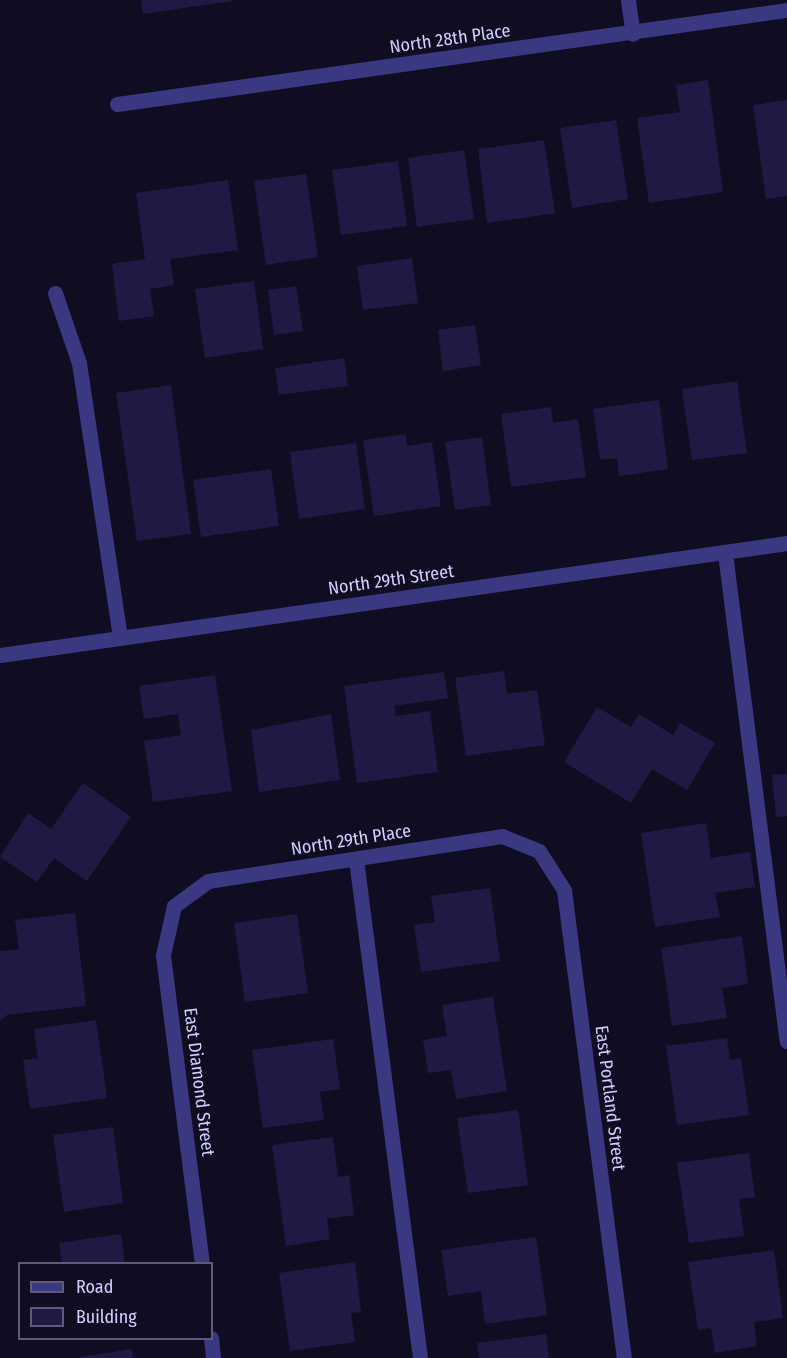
<!DOCTYPE html>
<html>
<head>
<meta charset="utf-8">
<style>
  body { margin:0 }
  #map { position:relative; width:787px; height:1358px; overflow:hidden; background:#100d22; font-family:"Fira Sans Condensed",sans-serif }
  div>[style] { position:absolute }
  .building>* { inset:0; background:#211943 }
  .lane>* { height:15px; margin:-7.5px; padding:0 7.5px; transform-origin:7.5px; border-radius:7.5px; background:#393881 }
  .street>* { height:15px; margin:-7.5px; padding:0 7.5px; transform-origin:7.5px; border-radius:7.5px; background:#393881 }
  span { translate:-50% -50%; white-space:nowrap; text-align:center; line-height:1.15; -webkit-text-stroke:5px #100d22; paint-order:stroke }
  .street-label { font-size:18px; color:#d3ceff }
  .legend { position:absolute; left:18px; top:1262px; width:195px; height:78px; box-sizing:border-box; background:#100d22; border:2px solid #5e5a7a; margin:0; padding:8px 10px; list-style:none; font-size:18px; color:#d3ceff }
  .legend li { display:flex; align-items:center; gap:12px; height:30px }
  .legend b { width:30px; border:2px solid #5e5a7a }
</style>
</head>
<body>
<div id="map">
  <div class="building">
    <div style="clip-path:polygon(141px 0,232px 0,232px 1px,143px 14px)"></div>
    <div style="clip-path:polygon(708px 80px,723px 192px,649px 203px,637px 118px,680px 112px,676px 85px)"></div>
    <div style="clip-path:polygon(787px 100px,787px 196px,766px 199px,753px 105px)"></div>
    <div style="clip-path:polygon(616px 120px,628px 199px,572px 208px,560px 128px)"></div>
    <div style="clip-path:polygon(544px 140px,555px 213px,487px 223px,478px 149px)"></div>
    <div style="clip-path:polygon(464px 150px,474px 219px,417px 227px,408px 158px)"></div>
    <div style="clip-path:polygon(398px 161px,407px 226px,341px 235px,332px 170px)"></div>
    <div style="clip-path:polygon(306px 174px,318px 257px,266px 265px,254px 181px)"></div>
    <div style="clip-path:polygon(228px 180px,238px 250px,170px 259px,174px 285px,150px 289px,154px 316px,119px 321px,112px 264px,145px 259px,136px 193px)"></div>
    <div style="clip-path:polygon(412px 258px,418px 303px,363px 310px,357px 266px)"></div>
    <div style="clip-path:polygon(254px 281px,263px 349px,205px 358px,195px 289px)"></div>
    <div style="clip-path:polygon(296px 286px,303px 331px,274px 335px,268px 290px)"></div>
    <div style="clip-path:polygon(475px 325px,481px 365px,443px 371px,438px 330px)"></div>
    <div style="clip-path:polygon(344px 358px,348px 386px,279px 395px,275px 368px)"></div>
    <div style="clip-path:polygon(737px 381px,747px 453px,692px 460px,682px 389px)"></div>
    <div style="clip-path:polygon(171px 385px,191px 534px,137px 541px,116px 393px)"></div>
    <div style="clip-path:polygon(659px 400px,668px 469px,619px 476px,617px 458px,600px 460px,593px 409px)"></div>
    <div style="clip-path:polygon(551px 407px,553px 423px,578px 419px,586px 477px,511px 487px,501px 414px)"></div>
    <div style="clip-path:polygon(406px 434px,407px 446px,432px 442px,441px 506px,374px 516px,363px 440px)"></div>
    <div style="clip-path:polygon(482px 437px,491px 505px,455px 510px,445px 442px)"></div>
    <div style="clip-path:polygon(356px 443px,365px 509px,299px 519px,290px 452px)"></div>
    <div style="clip-path:polygon(271px 469px,279px 526px,201px 537px,193px 480px)"></div>
    <div style="clip-path:polygon(504px 671px,507px 694px,537px 690px,545px 745px,466px 756px,455px 678px)"></div>
    <div style="clip-path:polygon(444px 672px,448px 698px,394px 706px,396px 716px,430px 711px,438px 772px,357px 783px,344px 686px)"></div>
    <div style="clip-path:polygon(215px 675px,232px 791px,153px 802px,144px 741px,181px 735px,178px 714px,144px 719px,139px 686px)"></div>
    <div style="clip-path:polygon(597px 707px,631px 727px,639px 714px,673px 735px,680px 723px,715px 743px,687px 790px,652px 769px,631px 803px,564px 762px)"></div>
    <div style="clip-path:polygon(331px 714px,340px 780px,259px 792px,251px 730px)"></div>
    <div style="clip-path:polygon(787px 774px,787px 816px,776px 817px,772px 775px)"></div>
    <div style="clip-path:polygon(83px 783px,131px 817px,87px 881px,54px 858px,37px 882px,0 857px,28px 813px,51px 829px)"></div>
    <div style="clip-path:polygon(706px 823px,711px 858px,750px 852px,755px 887px,715px 893px,720px 917px,655px 927px,641px 833px)"></div>
    <div style="clip-path:polygon(490px 888px,500px 961px,421px 972px,414px 925px,435px 922px,431px 896px)"></div>
    <div style="clip-path:polygon(75px 913px,86px 1006px,7px 1015px,0 1021px,0 951px,19px 949px,15px 920px)"></div>
    <div style="clip-path:polygon(297px 914px,308px 993px,245px 1002px,234px 923px)"></div>
    <div style="clip-path:polygon(742px 936px,748px 984px,722px 988px,727px 1018px,672px 1026px,661px 948px)"></div>
    <div style="clip-path:polygon(493px 997px,507px 1091px,456px 1099px,451px 1070px,428px 1073px,423px 1040px,447px 1036px,442px 1005px)"></div>
    <div style="clip-path:polygon(96px 1020px,107px 1098px,30px 1109px,23px 1060px,38px 1058px,34px 1029px)"></div>
    <div style="clip-path:polygon(727px 1038px,730px 1060px,741px 1058px,749px 1115px,677px 1125px,666px 1046px)"></div>
    <div style="clip-path:polygon(333px 1039px,340px 1089px,320px 1092px,324px 1120px,263px 1128px,252px 1050px)"></div>
    <div style="clip-path:polygon(518px 1110px,528px 1185px,468px 1193px,457px 1118px)"></div>
    <div style="clip-path:polygon(113px 1127px,123px 1203px,64px 1212px,53px 1135px)"></div>
    <div style="clip-path:polygon(333px 1137px,338px 1177px,349px 1175px,354px 1215px,327px 1219px,330px 1239px,286px 1246px,272px 1145px)"></div>
    <div style="clip-path:polygon(749px 1153px,755px 1197px,739px 1199px,744px 1236px,689px 1243px,677px 1163px)"></div>
    <div style="clip-path:polygon(121px 1234px,125px 1264px,62px 1264px,59px 1243px)"></div>
    <div style="clip-path:polygon(536px 1237px,547px 1315px,485px 1324px,481px 1291px,448px 1296px,441px 1250px)"></div>
    <div style="clip-path:polygon(774px 1250px,783px 1318px,754px 1322px,757px 1346px,715px 1353px,711px 1328px,698px 1330px,688px 1262px)"></div>
    <div style="clip-path:polygon(355px 1262px,361px 1312px,351px 1313px,355px 1342px,290px 1351px,279px 1273px)"></div>
    <div style="clip-path:polygon(546px 1334px,549px 1358px,479px 1358px,477px 1343px)"></div>
    <div style="clip-path:polygon(132px 1349px,133px 1358px,80px 1358px,80px 1357px)"></div>
  </div>
  <div class="lane">
    <div style="left:55px;top:293px;width:74px;rotate:71.1deg"></div>
    <div style="left:79px;top:363px;width:278px;rotate:81.5deg"></div>
    <div style="left:725px;top:553px;width:492px;rotate:82.8deg"></div>
    <div style="left:356px;top:859px;width:503px;rotate:82.69deg"></div>
  </div>
  <div class="street">
    <div style="left:628px;top:0;width:34px;rotate:82deg"></div>
    <div style="left:117px;top:104px;width:677px;rotate:-7.99deg"></div>
    <div style="left:0;top:655px;width:795px;rotate:-8.1deg"></div>
    <div style="left:202px;top:1264px;width:311px;rotate:-97.2deg"></div>
    <div style="left:163px;top:955px;width:50px;rotate:-77.3deg"></div>
    <div style="left:174px;top:906px;width:42px;rotate:-36.3deg"></div>
    <div style="left:208px;top:881px;width:297px;rotate:-8.7deg"></div>
    <div style="left:502px;top:836px;width:40px;rotate:22deg"></div>
    <div style="left:539px;top:851px;width:46px;rotate:57.3deg"></div>
    <div style="left:564px;top:890px;width:472px;rotate:82.7deg"></div>
    <div style="left:211px;top:1338px;width:20px;rotate:84deg"></div>
  </div>
  <div class="street-label">
    <span style="left:450px;top:39px;rotate:-8deg">North 28th Place</span>
    <span style="left:391px;top:580px;rotate:-8deg">North 29th Street</span>
    <span style="left:351px;top:840px;rotate:-9deg">North 29th Place</span>
    <span style="left:199px;top:1082px;rotate:83deg">East Diamond Street</span>
    <span style="left:610px;top:1098px;rotate:83deg">East Portland Street</span>
  </div>
  <ul class="legend">
  <li><b style="height:8px;background:#393881"></b>Road</li>
  <li><b style="height:16px;background:#211943"></b>Building</li>
  </ul>
</div>
</body>
</html>
